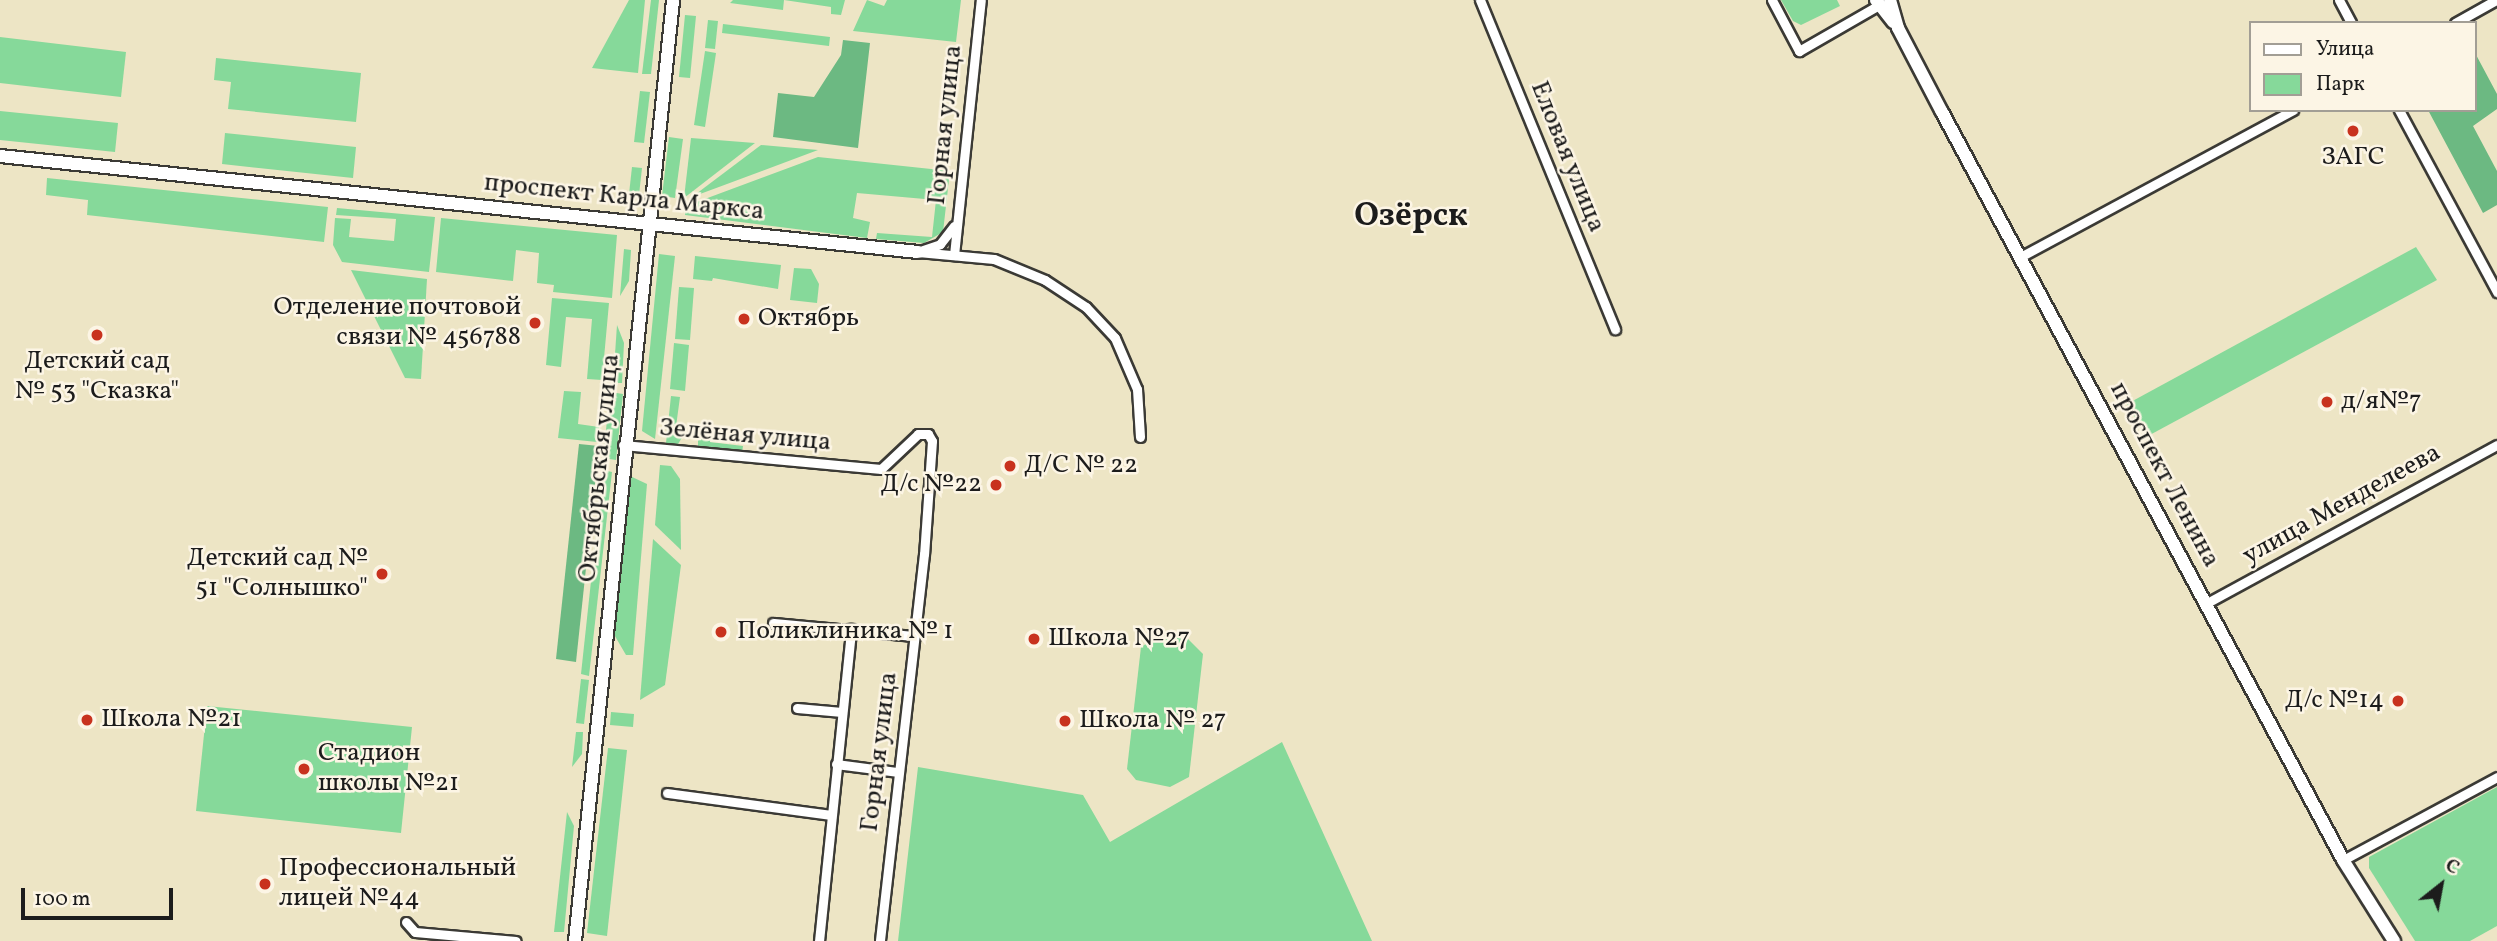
<!DOCTYPE html>
<html>
<head>
<meta charset="utf-8">
<style>
  body { margin:0 }
  #map { position:relative; width:2497px; height:941px; overflow:hidden; background:#ede5c5; font-family:Vollkorn,serif }
  div>[style] { position:absolute }
  .green>* { inset:0; background:#86d99a }
  .forest>* { inset:0; background:#6cb982 }
  .roads { filter:drop-shadow(2px 0 #3b3a35) drop-shadow(-2px 0 #3b3a35) drop-shadow(0 2px #3b3a35) drop-shadow(0 -2px #3b3a35) }
  .street>* { height:9px; margin:-4.5px; padding:0 4.5px; transform-origin:4.5px; border-radius:4.5px; background:#fff }
  .secondary>* { height:12px; margin:-6px; padding:0 6px; transform-origin:6px; border-radius:6px; background:#fff }
  .dots>* { width:19px; height:19px; translate:-50% -50%; box-sizing:border-box; border:4px solid #fcf5e5; border-radius:50% }
  span { translate:-50% -50%; white-space:nowrap; text-align:center; line-height:1.15; -webkit-text-stroke:5px #fcf5e5; paint-order:stroke }
  .street-label { font-size:26px; color:#1c1c1c }
  .poi-label { font-size:26px; color:#1c1c1c }
  .right { translate:-100% -50%; text-align:right }
  .left { translate:0 -50%; text-align:left }
  .district-label { font-size:33px; color:#1c1c1c; font-weight:700 }
  .legend { position:absolute; left:2249px; top:21px; width:228px; height:91px; box-sizing:border-box; background:#fcf5e5; border:2px solid #a29e95; margin:0; padding:9px 12px; list-style:none; font-size:21px; color:#1c1c1c }
  .legend li { display:flex; align-items:center; gap:14px; height:35px }
  .legend b { width:35px; border:2px solid #a29e95 }
  .north { position:absolute; left:2406px; top:850px; width:70px; height:70px; -webkit-text-stroke:5px #fcf5e5; paint-order:stroke; rotate:31deg; font-size:19px; font-weight:700; line-height:28px; text-align:center; color:#1c1c1c }
  .north::after { content:''; display:block; margin:auto; width:24px; height:32px; background:#1c1c1c; clip-path:polygon(50% 0,100% 100%,50% 72%,0 100%) }
  .scale { position:absolute; left:21px; top:888px; width:152px; height:32px; box-sizing:border-box; border:4px solid #1c1c1c; border-top:0; padding-left:9px; font-size:21px; line-height:24px; white-space:nowrap; color:#1c1c1c; -webkit-text-stroke:5px #fcf5e5; paint-order:stroke }
</style>
</head>
<body>
<div id="map">
  <div class="green">
    <div style="clip-path:polygon(629px 0,645px 0,638px 73px,592px 68px)"></div>
    <div style="clip-path:polygon(651px 0,659px 0,651px 74px,642px 74px)"></div>
    <div style="clip-path:polygon(733px 0,845px 0,841px 15px,831px 14px,831px 7px,784px 0,783px 10px,730px 3px)"></div>
    <div style="clip-path:polygon(867px 0,884px 6px,887px 0,961px 0,956px 42px,853px 31px)"></div>
    <div style="clip-path:polygon(1781px 0,1837px 0,1840px 6px,1801px 25px,1793px 21px)"></div>
    <div style="clip-path:polygon(685px 15px,696px 16px,690px 78px,679px 77px)"></div>
    <div style="clip-path:polygon(708px 20px,718px 21px,715px 49px,705px 48px)"></div>
    <div style="clip-path:polygon(723px 24px,830px 37px,829px 46px,722px 33px)"></div>
    <div style="clip-path:polygon(0 37px,126px 52px,121px 97px,0 83px)"></div>
    <div style="clip-path:polygon(705px 51px,716px 53px,705px 127px,694px 125px)"></div>
    <div style="clip-path:polygon(216px 58px,361px 73px,356px 122px,228px 109px,231px 82px,214px 80px)"></div>
    <div style="clip-path:polygon(640px 91px,650px 92px,644px 143px,634px 142px)"></div>
    <div style="clip-path:polygon(0 111px,118px 123px,115px 152px,0 140px)"></div>
    <div style="clip-path:polygon(225px 133px,356px 147px,353px 178px,222px 164px)"></div>
    <div style="clip-path:polygon(669px 137px,683px 139px,675px 198px,662px 196px)"></div>
    <div style="clip-path:polygon(691px 138px,755px 143px,684px 198px)"></div>
    <div style="clip-path:polygon(761px 145px,818px 150px,692px 197px)"></div>
    <div style="clip-path:polygon(818px 157px,950px 171px,943px 232px,924px 243px,876px 239px,877px 233px,932px 237px,936px 200px,857px 193px,853px 218px,870px 222px,867px 238px,685px 215px,686px 206px)"></div>
    <div style="clip-path:polygon(632px 167px,642px 168px,639px 195px,629px 194px)"></div>
    <div style="clip-path:polygon(47px 178px,328px 207px,324px 242px,87px 215px,88px 200px,46px 195px)"></div>
    <div style="clip-path:polygon(337px 208px,435px 217px,429px 272px,342px 262px,333px 245px,335px 218px,351px 219px,349px 237px,394px 241px,396px 219px,336px 215px)"></div>
    <div style="clip-path:polygon(441px 218px,617px 235px,612px 298px,553px 292px,554px 285px,537px 283px,539px 253px,516px 250px,513px 281px,436px 272px)"></div>
    <div style="clip-path:polygon(2416px 247px,2437px 280px,2146px 437px,2127px 404px)"></div>
    <div style="clip-path:polygon(624px 249px,631px 250px,629px 281px,620px 296px)"></div>
    <div style="clip-path:polygon(659px 254px,675px 256px,655px 439px,642px 431px)"></div>
    <div style="clip-path:polygon(695px 256px,781px 265px,778px 289px,713px 278px,712px 281px,693px 279px)"></div>
    <div style="clip-path:polygon(794px 268px,811px 269px,819px 284px,817px 303px,790px 300px)"></div>
    <div style="clip-path:polygon(351px 270px,427px 279px,421px 379px,405px 378px)"></div>
    <div style="clip-path:polygon(679px 287px,694px 288px,690px 340px,675px 339px)"></div>
    <div style="clip-path:polygon(552px 298px,609px 303px,602px 380px,587px 379px,592px 319px,566px 317px,561px 367px,546px 365px)"></div>
    <div style="clip-path:polygon(617px 325px,624px 343px,622px 383px,613px 383px)"></div>
    <div style="clip-path:polygon(674px 343px,689px 345px,685px 391px,670px 389px)"></div>
    <div style="clip-path:polygon(564px 391px,581px 392px,578px 424px,599px 427px,597px 442px,558px 438px)"></div>
    <div style="clip-path:polygon(610px 392px,623px 394px,616px 460px,603px 458px)"></div>
    <div style="clip-path:polygon(671px 396px,680px 397px,675px 434px,683px 436px,678px 444px,666px 443px)"></div>
    <div style="clip-path:polygon(698px 430px,711px 432px,710px 442px,743px 446px,742px 453px,698px 448px)"></div>
    <div style="clip-path:polygon(660px 465px,671px 466px,680px 479px,681px 550px,655px 525px)"></div>
    <div style="clip-path:polygon(603px 470px,612px 472px,589px 676px,581px 674px)"></div>
    <div style="clip-path:polygon(630px 476px,647px 484px,633px 655px,626px 655px,612px 631px)"></div>
    <div style="clip-path:polygon(653px 539px,681px 565px,665px 685px,640px 700px)"></div>
    <div style="clip-path:polygon(1161px 635px,1186px 637px,1203px 654px,1189px 777px,1170px 787px,1136px 780px,1127px 769px,1141px 647px)"></div>
    <div style="clip-path:polygon(581px 679px,589px 680px,584px 724px,576px 723px)"></div>
    <div style="clip-path:polygon(207px 706px,412px 727px,401px 833px,196px 811px)"></div>
    <div style="clip-path:polygon(611px 712px,634px 714px,633px 727px,610px 725px)"></div>
    <div style="clip-path:polygon(576px 732px,583px 732px,582px 754px,572px 767px)"></div>
    <div style="clip-path:polygon(1282px 742px,1372px 941px,898px 941px,918px 767px,1083px 795px,1110px 842px)"></div>
    <div style="clip-path:polygon(608px 748px,627px 750px,607px 936px,587px 933px)"></div>
    <div style="clip-path:polygon(2497px 787px,2497px 926px,2470px 941px,2415px 941px,2369px 868px,2369px 857px)"></div>
    <div style="clip-path:polygon(567px 812px,574px 826px,564px 932px,554px 932px)"></div>
  </div>
  <div class="forest">
    <div style="clip-path:polygon(843px 40px,870px 43px,858px 148px,773px 137px,778px 93px,814px 97px,841px 55px)"></div>
    <div style="clip-path:polygon(2474px 51px,2497px 94px,2497px 109px,2473px 126px,2497px 171px,2497px 205px,2483px 213px,2428px 110px,2474px 110px)"></div>
    <div style="clip-path:polygon(579px 444px,599px 446px,576px 662px,556px 659px)"></div>
  </div>
  <div class="roads">
    <div class="street">
      <div style="left:1480px;top:0;width:356px;rotate:67.7deg"></div>
      <div style="left:1772px;top:0;width:58px;rotate:62.1deg"></div>
      <div style="left:1799px;top:51px;width:92px;rotate:-29.9deg"></div>
      <div style="left:2339px;top:0;width:26px;rotate:62deg"></div>
      <div style="left:2455px;top:23px;width:47px;rotate:-29.3deg"></div>
      <div style="left:2399px;top:110px;width:207px;rotate:61.7deg"></div>
      <div style="left:923px;top:250px;width:18px;rotate:-19deg"></div>
      <div style="left:940px;top:244px;width:23px;rotate:-52deg"></div>
      <div style="left:918px;top:252px;width:76px;rotate:5.3deg"></div>
      <div style="left:994px;top:259px;width:55px;rotate:22.4deg"></div>
      <div style="left:1045px;top:280px;width:49px;rotate:33.4deg"></div>
      <div style="left:1086px;top:307px;width:42px;rotate:46.9deg"></div>
      <div style="left:1115px;top:338px;width:56px;rotate:66.7deg"></div>
      <div style="left:1137px;top:389px;width:48px;rotate:86.4deg"></div>
      <div style="left:954px;top:255px;width:256px;rotate:-84deg"></div>
      <div style="left:2022px;top:256px;width:308px;rotate:-28.3deg"></div>
      <div style="left:623px;top:445px;width:259px;rotate:5.3deg"></div>
      <div style="left:881px;top:469px;width:51px;rotate:-43.4deg"></div>
      <div style="left:918px;top:434px;width:10px"></div>
      <div style="left:928px;top:434px;width:8px;rotate:60deg"></div>
      <div style="left:932px;top:441px;width:113px;rotate:94deg"></div>
      <div style="left:924px;top:554px;width:389px;rotate:96.5deg"></div>
      <div style="left:2207px;top:603px;width:330px;rotate:-28.6deg"></div>
      <div style="left:773px;top:623px;width:142px;rotate:5.3deg"></div>
      <div style="left:797px;top:708px;width:45px;rotate:5.1deg"></div>
      <div style="left:836px;top:764px;width:63px;rotate:7.4deg"></div>
      <div style="left:667px;top:793px;width:165px;rotate:7.6deg"></div>
      <div style="left:2343px;top:860px;width:175px;rotate:-28.3deg"></div>
      <div style="left:406px;top:922px;width:13px;rotate:48deg"></div>
      <div style="left:415px;top:932px;width:101px;rotate:5.1deg"></div>
      <div style="left:819px;top:941px;width:314px;rotate:-84.1deg"></div>
    </div>
    <div class="secondary">
      <div style="left:1876px;top:0;width:28px;rotate:52deg"></div>
      <div style="left:1890px;top:0;width:29px;rotate:74deg"></div>
      <div style="left:1898px;top:28px;width:95px;rotate:62.4deg"></div>
      <div style="left:1942px;top:112px;width:849px;rotate:61.8deg"></div>
      <div style="left:2343px;top:860px;width:96px;rotate:57.8deg"></div>
      <div style="left:0;top:156px;width:923px;rotate:5.97deg"></div>
      <div style="left:575px;top:941px;width:946px;rotate:-84.05deg"></div>
    </div>
  </div>
  <div class="dots">
    <div style="left:2353px;top:131px;background:#c8321e"></div>
    <div style="left:744px;top:319px;background:#c8321e"></div>
    <div style="left:535px;top:323px;background:#c8321e"></div>
    <div style="left:97px;top:335px;background:#c8321e"></div>
    <div style="left:2327px;top:402px;background:#c8321e"></div>
    <div style="left:1010px;top:466px;background:#c8321e"></div>
    <div style="left:996px;top:485px;background:#c8321e"></div>
    <div style="left:382px;top:574px;background:#c8321e"></div>
    <div style="left:721px;top:632px;background:#c8321e"></div>
    <div style="left:1034px;top:639px;background:#c8321e"></div>
    <div style="left:2398px;top:701px;background:#c8321e"></div>
    <div style="left:87px;top:720px;background:#c8321e"></div>
    <div style="left:1065px;top:721px;background:#c8321e"></div>
    <div style="left:304px;top:769px;background:#c8321e"></div>
    <div style="left:265px;top:884px;background:#c8321e"></div>
  </div>
  <div class="street-label">
    <span style="left:946px;top:125px;rotate:-84deg">Горная улица</span>
    <span style="left:1567px;top:157px;rotate:68deg">Еловая улица</span>
    <span style="left:624px;top:198px;rotate:6deg">проспект Карла Маркса</span>
    <span style="left:745px;top:436px;rotate:5deg">Зелёная улица</span>
    <span style="left:600px;top:468px;rotate:-84deg">Октябрьская улица</span>
    <span style="left:2164px;top:475px;rotate:62deg">проспект Ленина</span>
    <span style="left:2342px;top:505px;rotate:-29deg">улица Менделеева</span>
    <span style="left:880px;top:752px;rotate:-83deg">Горная улица</span>
  </div>
  <div class="poi-label">
    <span style="left:2353px;top:158px">ЗАГС</span>
    <span class="right" style="left:521px;top:323px">Отделение почтовой<br>связи № 456788</span>
    <span class="left" style="left:758px;top:319px">Октябрь</span>
    <span style="left:97px;top:377px">Детский сад<br>№ 53 "Сказка"</span>
    <span class="left" style="left:2341px;top:402px">д/я№7</span>
    <span class="left" style="left:1024px;top:466px">Д/С № 22</span>
    <span class="right" style="left:982px;top:485px">Д/с №22</span>
    <span class="right" style="left:368px;top:574px">Детский сад №<br>51 "Солнышко"</span>
    <span class="left" style="left:737px;top:632px">Поликлиника № 1</span>
    <span class="left" style="left:1048px;top:639px">Школа №27</span>
    <span class="right" style="left:2384px;top:701px">Д/с №14</span>
    <span class="left" style="left:101px;top:720px">Школа №21</span>
    <span class="left" style="left:1079px;top:721px">Школа № 27</span>
    <span class="left" style="left:318px;top:769px">Стадион<br>школы №21</span>
    <span class="left" style="left:279px;top:884px">Профессиональный<br>лицей №44</span>
  </div>
  <div class="district-label">
    <span style="left:1411px;top:218px">Озёрск</span>
  </div>
  <ul class="legend">
  <li><b style="height:9px;background:#fff"></b>Улица</li>
  <li><b style="height:19px;background:#86d99a"></b>Парк</li>
  </ul>
  <div class="north">С</div>
  <div class="scale">100 m</div>
</div>
</body>
</html>
